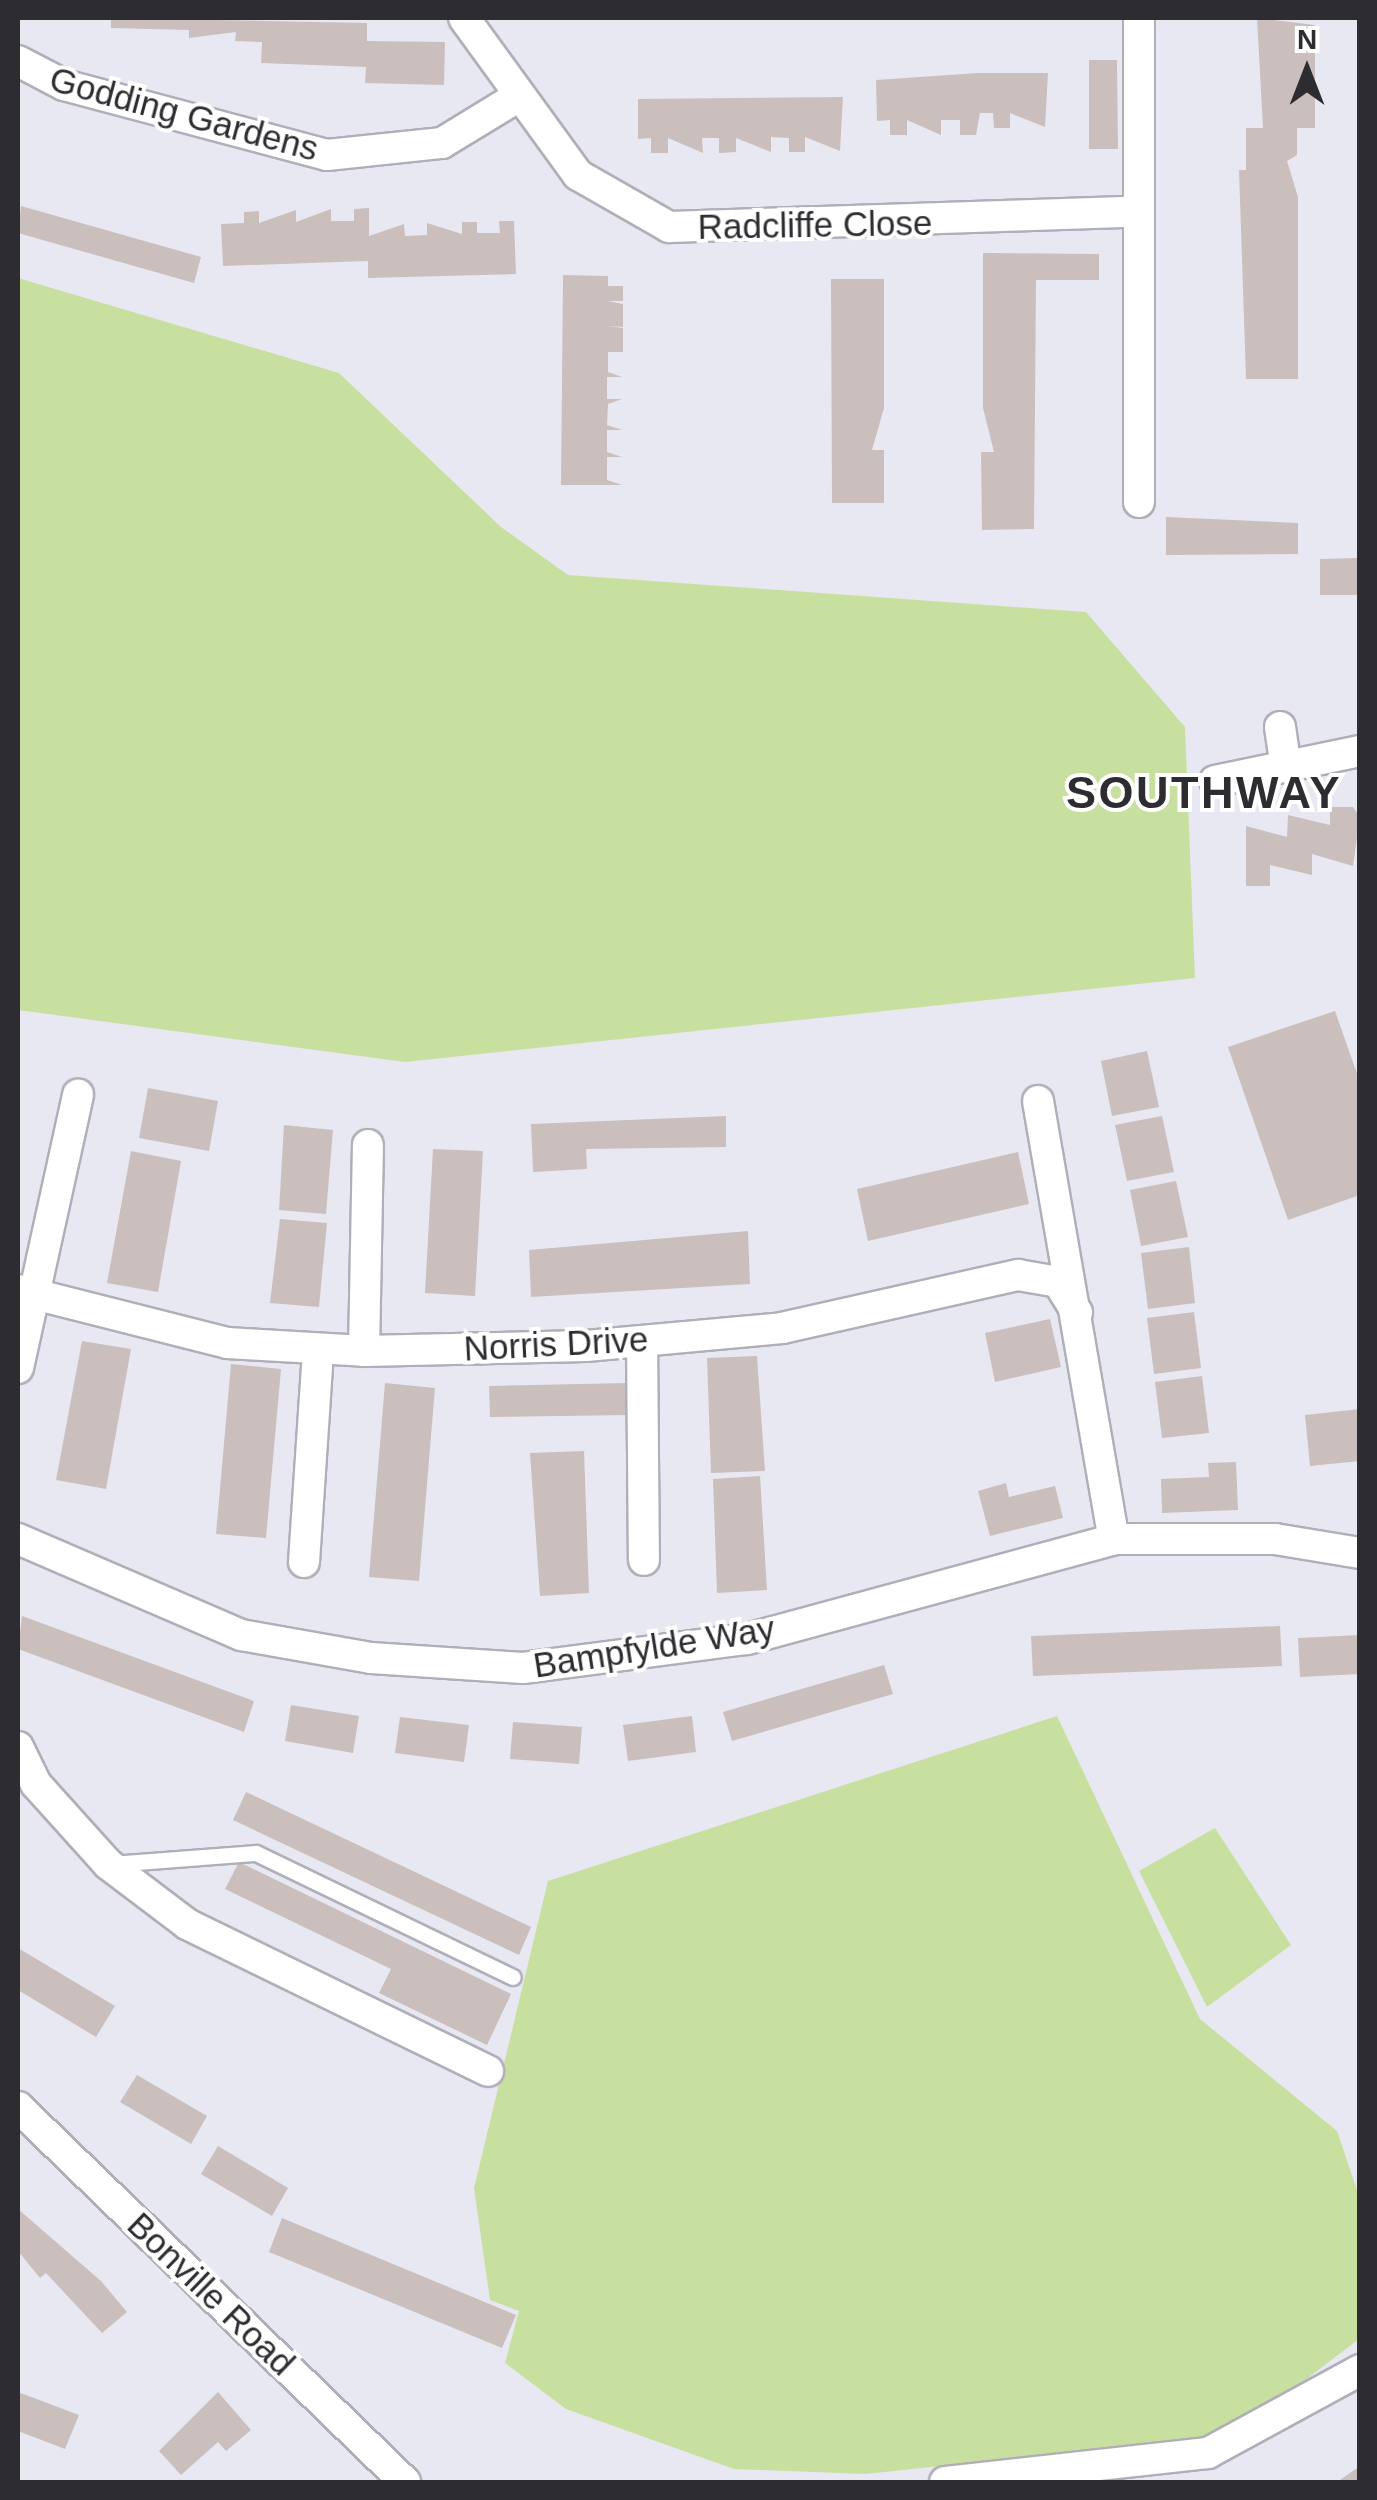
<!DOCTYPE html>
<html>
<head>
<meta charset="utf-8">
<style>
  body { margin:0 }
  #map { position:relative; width:1377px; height:2500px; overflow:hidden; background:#e8e8f2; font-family:Helvetica,sans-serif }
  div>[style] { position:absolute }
  .green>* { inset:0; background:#c8e09f }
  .building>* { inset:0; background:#cabfbc }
  .roads { filter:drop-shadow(2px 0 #b0afb9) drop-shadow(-2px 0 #b0afb9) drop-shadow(0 2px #b0afb9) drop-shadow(0 -2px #b0afb9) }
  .lane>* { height:15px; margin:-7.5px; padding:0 7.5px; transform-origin:7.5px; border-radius:7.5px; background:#fff }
  .street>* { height:30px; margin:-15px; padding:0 15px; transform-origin:15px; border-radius:15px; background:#fff }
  span { translate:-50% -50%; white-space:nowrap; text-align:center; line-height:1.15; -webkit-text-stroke:8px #fff; paint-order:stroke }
  .street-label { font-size:35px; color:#2d2d31 }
  .district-label { font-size:45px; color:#2d2d31; font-weight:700; letter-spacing:2.5px }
  .frame { position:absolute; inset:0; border:20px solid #2d2d31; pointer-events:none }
  .north { position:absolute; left:1257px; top:20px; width:100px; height:100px; -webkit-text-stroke:8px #fff; paint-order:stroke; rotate:0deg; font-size:28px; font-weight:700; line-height:40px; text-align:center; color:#2d2d31 }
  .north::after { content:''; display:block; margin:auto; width:35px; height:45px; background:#2d2d31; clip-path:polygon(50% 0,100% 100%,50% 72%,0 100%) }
</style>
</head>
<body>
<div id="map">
  <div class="green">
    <div style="clip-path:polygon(18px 278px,339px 373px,501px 527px,568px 575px,1086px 612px,1185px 727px,1195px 978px,405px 1062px,18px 1010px)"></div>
    <div style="clip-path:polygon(1057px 1716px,1200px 2019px,1337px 2131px,1359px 2196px,1359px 2339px,1234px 2434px,866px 2474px,734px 2469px,566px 2409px,505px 2363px,519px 2311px,490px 2300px,474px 2188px,548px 1881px)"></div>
    <div style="clip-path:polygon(1215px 1828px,1291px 1945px,1207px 2007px,1139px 1871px)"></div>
  </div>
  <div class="building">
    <div style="clip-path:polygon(111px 18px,367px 23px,367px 41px,445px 42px,444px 85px,365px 83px,366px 67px,261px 63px,262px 42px,235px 41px,236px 32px,189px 38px,189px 30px,111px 28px)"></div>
    <div style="clip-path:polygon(1257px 18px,1315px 25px,1315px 128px,1297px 128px,1297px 155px,1287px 161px,1298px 197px,1298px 379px,1246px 379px,1239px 170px,1246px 170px,1246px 128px,1263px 128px)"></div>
    <div style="clip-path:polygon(1089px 60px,1117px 60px,1118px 149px,1089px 149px)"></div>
    <div style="clip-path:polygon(978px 73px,1048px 73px,1045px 127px,1010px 113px,1010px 128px,994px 128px,993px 113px,980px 113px,976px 135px,960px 135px,960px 120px,941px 120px,941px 135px,907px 120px,907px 135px,890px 135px,890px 120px,877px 121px,876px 80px)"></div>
    <div style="clip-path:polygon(843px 97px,840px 151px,805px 137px,805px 152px,789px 152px,789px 138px,771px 137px,771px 152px,736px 138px,736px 152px,719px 153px,719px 138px,702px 138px,703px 153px,668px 138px,668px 153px,651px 153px,651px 138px,638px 139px,638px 99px)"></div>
    <div style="clip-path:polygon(21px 206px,201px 257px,194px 283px,18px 233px)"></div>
    <div style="clip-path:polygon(369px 208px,369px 236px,404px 224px,405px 236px,427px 235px,427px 223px,462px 234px,462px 222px,477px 222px,477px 233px,500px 233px,499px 221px,514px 221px,516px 274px,368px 278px,368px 261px,223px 266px,221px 224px,244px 223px,244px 212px,259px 211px,259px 223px,296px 210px,296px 222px,331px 209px,331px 221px,354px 221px,354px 209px)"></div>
    <div style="clip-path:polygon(983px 253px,1099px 254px,1099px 280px,1036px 280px,1034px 529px,982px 530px,981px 452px,994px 452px,983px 408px)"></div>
    <div style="clip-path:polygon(563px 275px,608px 276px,608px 286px,623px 286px,623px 301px,608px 301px,623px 304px,623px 327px,608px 326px,623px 328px,623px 352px,608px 352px,608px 372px,622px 377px,607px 377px,607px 399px,622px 399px,608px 404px,607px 425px,622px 430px,607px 430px,607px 452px,622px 457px,607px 457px,607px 480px,622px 485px,561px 485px)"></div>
    <div style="clip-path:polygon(831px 279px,884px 279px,884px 408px,872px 450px,884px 450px,884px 503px,832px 503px)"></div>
    <div style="clip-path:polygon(1166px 517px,1298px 523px,1298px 554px,1166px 555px)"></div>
    <div style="clip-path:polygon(1357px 558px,1360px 595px,1320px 595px,1320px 559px)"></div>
    <div style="clip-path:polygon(1330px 807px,1353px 807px,1360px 817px,1353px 866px,1312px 854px,1312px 875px,1270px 865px,1270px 886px,1246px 886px,1246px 826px,1287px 837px,1288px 815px,1330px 825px)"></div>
    <div style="clip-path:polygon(1335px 1011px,1360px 1082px,1360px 1195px,1288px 1220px,1228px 1047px)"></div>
    <div style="clip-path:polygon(1147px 1051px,1159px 1107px,1112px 1116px,1101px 1061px)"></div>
    <div style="clip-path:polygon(148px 1088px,218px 1101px,209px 1151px,139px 1138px)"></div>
    <div style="clip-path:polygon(726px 1116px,726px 1147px,586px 1149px,587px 1169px,533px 1172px,531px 1124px)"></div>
    <div style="clip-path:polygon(1162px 1116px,1174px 1172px,1127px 1181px,1115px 1125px)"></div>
    <div style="clip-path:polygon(284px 1125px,333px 1130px,326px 1214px,279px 1210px)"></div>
    <div style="clip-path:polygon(433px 1149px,483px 1151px,475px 1296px,425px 1293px)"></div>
    <div style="clip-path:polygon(131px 1151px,181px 1161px,158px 1292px,107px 1283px)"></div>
    <div style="clip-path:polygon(1018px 1152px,1029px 1204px,868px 1241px,857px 1189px)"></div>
    <div style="clip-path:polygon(1176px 1181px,1188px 1237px,1141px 1246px,1130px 1190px)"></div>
    <div style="clip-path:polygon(280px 1219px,327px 1223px,319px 1307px,270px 1303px)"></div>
    <div style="clip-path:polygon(748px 1231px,750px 1284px,531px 1297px,529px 1250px)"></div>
    <div style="clip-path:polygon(1189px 1247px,1195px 1303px,1148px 1309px,1141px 1253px)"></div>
    <div style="clip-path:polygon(1194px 1312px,1201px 1368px,1154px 1374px,1147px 1318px)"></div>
    <div style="clip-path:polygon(1050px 1319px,1061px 1367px,995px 1382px,985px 1333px)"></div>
    <div style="clip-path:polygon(82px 1341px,131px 1349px,106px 1489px,56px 1480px)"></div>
    <div style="clip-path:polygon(757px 1356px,765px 1471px,711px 1473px,707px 1358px)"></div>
    <div style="clip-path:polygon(231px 1364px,281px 1369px,266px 1538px,216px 1534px)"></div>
    <div style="clip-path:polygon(1202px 1376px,1209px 1433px,1162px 1438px,1155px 1382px)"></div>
    <div style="clip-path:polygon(385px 1383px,435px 1388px,419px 1581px,369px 1577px)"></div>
    <div style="clip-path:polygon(629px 1383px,630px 1415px,490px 1417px,489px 1386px)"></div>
    <div style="clip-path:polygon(1360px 1409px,1360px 1461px,1310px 1466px,1305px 1415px)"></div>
    <div style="clip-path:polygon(584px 1451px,589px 1593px,540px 1596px,530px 1453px)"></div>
    <div style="clip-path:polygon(1236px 1462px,1238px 1510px,1162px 1513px,1161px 1479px,1209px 1477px,1208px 1463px)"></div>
    <div style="clip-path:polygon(760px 1476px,767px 1590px,717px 1593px,713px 1479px)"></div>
    <div style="clip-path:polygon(1006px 1483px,1009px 1497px,1055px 1486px,1063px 1518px,990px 1536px,978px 1491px)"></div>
    <div style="clip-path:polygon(22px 1616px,254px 1701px,244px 1732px,18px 1649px)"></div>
    <div style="clip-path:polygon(1280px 1626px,1282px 1666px,1033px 1676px,1031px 1636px)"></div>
    <div style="clip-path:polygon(1360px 1635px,1360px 1674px,1300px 1677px,1298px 1638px)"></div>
    <div style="clip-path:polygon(884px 1665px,893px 1694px,732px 1741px,723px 1712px)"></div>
    <div style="clip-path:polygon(291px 1705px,359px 1716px,353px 1753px,285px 1741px)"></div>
    <div style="clip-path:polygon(692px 1716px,696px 1752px,628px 1761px,623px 1725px)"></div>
    <div style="clip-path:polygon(400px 1717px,469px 1725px,464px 1762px,395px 1753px)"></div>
    <div style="clip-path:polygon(513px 1722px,582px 1727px,579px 1764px,510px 1759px)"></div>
    <div style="clip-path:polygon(246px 1792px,531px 1927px,519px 1955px,233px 1820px)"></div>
    <div style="clip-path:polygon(239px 1862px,511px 1994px,487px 2045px,379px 1993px,391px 1969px,225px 1889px)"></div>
    <div style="clip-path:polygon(18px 1948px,115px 2006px,96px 2037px,18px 1990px)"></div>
    <div style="clip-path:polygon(137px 2075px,207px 2116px,191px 2144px,120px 2102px)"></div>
    <div style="clip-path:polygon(218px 2146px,288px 2188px,272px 2216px,201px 2174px)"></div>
    <div style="clip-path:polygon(18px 2209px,101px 2281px,127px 2312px,102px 2333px,46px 2273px,40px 2278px,18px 2251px)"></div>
    <div style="clip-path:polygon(282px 2218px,516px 2315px,502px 2348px,269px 2252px)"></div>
    <div style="clip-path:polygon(18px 2392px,79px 2415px,65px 2449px,18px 2431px)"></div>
    <div style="clip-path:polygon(218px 2392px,251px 2430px,226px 2451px,218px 2442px,181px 2475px,159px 2451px)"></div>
    <div style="clip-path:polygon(1360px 2466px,1360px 2482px,1337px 2482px)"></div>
  </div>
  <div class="roads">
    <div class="lane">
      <div style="left:112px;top:1864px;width:144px;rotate:-4.4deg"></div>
      <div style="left:256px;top:1853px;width:285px;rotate:25.8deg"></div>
    </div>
    <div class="street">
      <div style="left:464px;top:18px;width:194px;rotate:54deg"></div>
      <div style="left:578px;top:175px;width:105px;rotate:29.7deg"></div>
      <div style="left:669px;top:227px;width:470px;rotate:-1.9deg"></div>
      <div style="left:18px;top:61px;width:52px;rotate:27.6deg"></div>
      <div style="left:64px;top:85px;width:272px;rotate:14.9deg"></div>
      <div style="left:327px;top:155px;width:116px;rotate:-6deg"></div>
      <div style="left:442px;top:143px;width:90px;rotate:-31.4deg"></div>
      <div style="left:1139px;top:502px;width:484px;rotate:-90deg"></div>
      <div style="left:1280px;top:727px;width:41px;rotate:81.7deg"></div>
      <div style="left:1215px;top:781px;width:148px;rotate:-11.7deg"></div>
      <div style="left:1038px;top:1101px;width:445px;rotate:80.2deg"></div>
      <div style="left:18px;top:1290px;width:216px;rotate:14.2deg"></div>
      <div style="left:227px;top:1343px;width:137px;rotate:3.3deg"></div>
      <div style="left:364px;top:1351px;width:222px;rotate:-1.3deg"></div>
      <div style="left:586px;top:1346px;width:197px;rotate:-5.2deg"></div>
      <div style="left:782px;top:1328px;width:242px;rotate:-12.7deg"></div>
      <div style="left:1018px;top:1275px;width:41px;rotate:9.9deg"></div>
      <div style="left:1058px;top:1282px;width:36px;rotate:58deg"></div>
      <div style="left:642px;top:1341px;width:219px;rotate:89.5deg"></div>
      <div style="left:364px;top:1351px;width:206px;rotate:-88.9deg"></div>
      <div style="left:18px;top:1368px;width:280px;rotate:-77.6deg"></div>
      <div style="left:18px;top:1539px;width:243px;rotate:23.3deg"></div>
      <div style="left:241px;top:1635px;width:132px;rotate:10deg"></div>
      <div style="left:371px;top:1658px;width:152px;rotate:3.8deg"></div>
      <div style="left:523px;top:1668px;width:226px;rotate:-7.4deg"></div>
      <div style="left:747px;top:1639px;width:380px;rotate:-15.2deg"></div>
      <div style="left:1114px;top:1539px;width:161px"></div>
      <div style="left:1275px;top:1539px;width:86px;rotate:9.4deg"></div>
      <div style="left:304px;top:1562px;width:213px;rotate:-86.2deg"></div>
      <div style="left:18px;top:1747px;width:41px;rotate:64.1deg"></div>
      <div style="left:36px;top:1784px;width:108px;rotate:48deg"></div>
      <div style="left:108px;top:1864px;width:99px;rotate:37.2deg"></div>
      <div style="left:187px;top:1924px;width:335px;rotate:26deg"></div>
      <div style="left:18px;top:2107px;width:539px;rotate:44.1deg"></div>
      <div style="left:945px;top:2482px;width:265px;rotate:-6.3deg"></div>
      <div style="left:1208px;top:2453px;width:173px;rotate:-28.6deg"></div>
    </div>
  </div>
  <div class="street-label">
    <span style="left:184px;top:114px;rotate:15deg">Godding Gardens</span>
    <span style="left:815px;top:225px;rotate:-1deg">Radcliffe Close</span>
    <span style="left:556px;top:1344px;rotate:-3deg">Norris Drive</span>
    <span style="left:654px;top:1647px;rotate:-9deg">Bampfylde Way</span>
    <span style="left:211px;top:2294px;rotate:44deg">Bonville Road</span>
  </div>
  <div class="district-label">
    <span style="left:1204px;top:793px">SOUTHWAY</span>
  </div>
  <div class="frame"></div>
  <div class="north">N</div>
</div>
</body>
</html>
